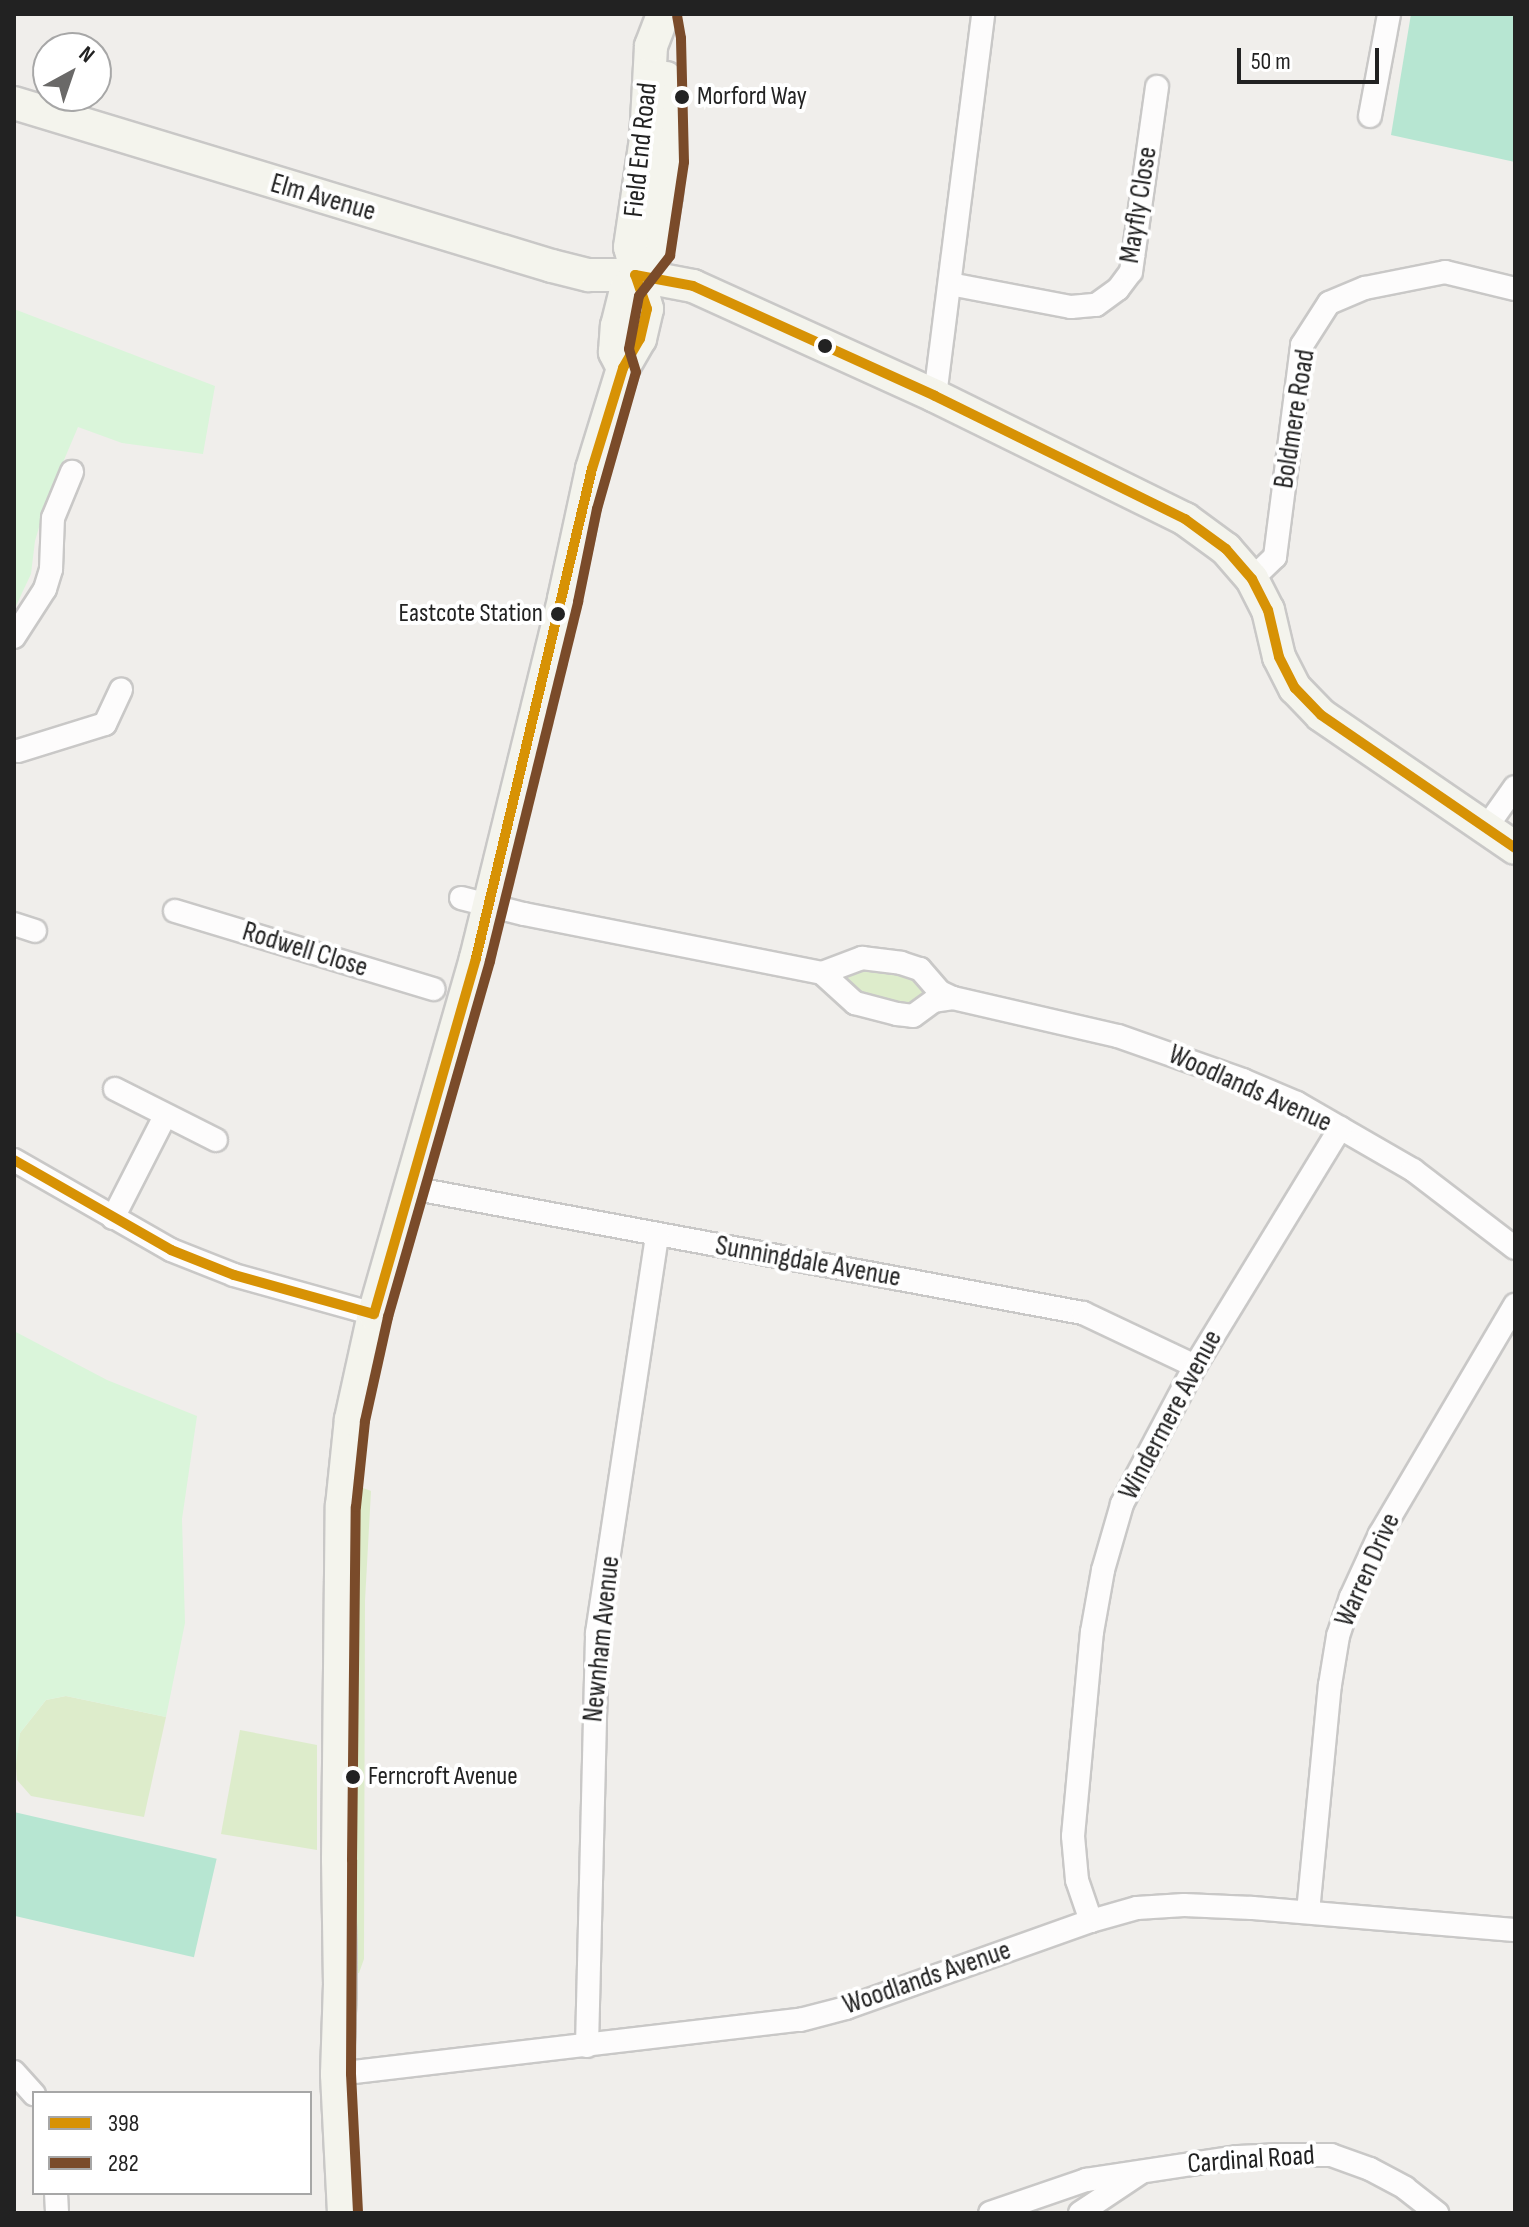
<!DOCTYPE html>
<style>
body{margin:0}
#map{position:relative;width:1529px;height:2227px;overflow:hidden;background:#f0eeeb;font-family:"Sofia Sans Condensed",sans-serif}
div>[style]{position:absolute}
.grass>*{inset:0;background:#ddeccb}
.park>*{inset:0;background:#daf5da}
.pitch>*{inset:0;background:#b7e6d2;transform-origin:0 0}
.roads{filter:drop-shadow(2px 0 #c9c8c7) drop-shadow(-2px 0 #c9c8c7) drop-shadow(0 2px #c9c8c7) drop-shadow(0 -2px #c9c8c7)}
.street>*{height:22px;margin:-11px;padding:0 11px;transform-origin:11px;border-radius:11px;background:#fdfcfc}
.secondary>*{height:32px;margin:-16px;padding:0 16px;transform-origin:16px;border-radius:16px;background:#f4f4ed}
.bus-1>*{height:10px;margin:-5px;padding:0 5px;transform-origin:5px;border-radius:5px;background:#d79205}
.bus-2>*{height:10px;margin:-5px;padding:0 5px;transform-origin:5px;border-radius:5px;background:#7a4b2a}
.dots>*{width:22px;height:22px;translate:-50% -50%;box-sizing:border-box;border:4px solid #fff;border-radius:50%}
span{translate:-50% -50%;white-space:nowrap;text-align:center;line-height:1.15;-webkit-text-stroke:8px #fff;paint-order:stroke}
.bus-label{font-size:26px;color:#222}
.left{translate:0 -50%;text-align:left}
.right{translate:-100% -50%;text-align:right}
.street-label{font-size:28px;color:#222}
.frame{position:absolute;inset:0;border:16px solid #222;pointer-events:none}
.legend{position:absolute;left:32px;top:2091px;width:280px;height:104px;box-sizing:border-box;background:#fff;border:2px solid #a7a7a7;margin:0;padding:10px 14px;list-style:none;font-size:24px;color:#222}
.legend li{display:flex;align-items:center;gap:16px;height:40px}
.legend b{width:40px;border:2px solid #a7a7a7}
.north{position:absolute;left:32px;top:32px;width:80px;height:80px;box-sizing:border-box;background:#fff;border:2px solid #a7a7a7;border-radius:50%;rotate:40deg;font-size:22px;font-weight:700;line-height:32px;text-align:center;color:#222}
.north::after{content:'';display:block;margin:auto;width:28px;height:36px;background:#6a6968;clip-path:polygon(50% 0,100% 100%,50% 72%,0 100%)}
.scale{position:absolute;left:1237px;top:48px;width:142px;height:36px;box-sizing:border-box;border:4px solid #222;border-top:0;padding-left:10px;font-size:24px;line-height:28px;white-space:nowrap;color:#222;-webkit-text-stroke:6px #fff;paint-order:stroke}
</style>
<div id="map">
<div class="grass">
<i style="clip-path:polygon(856px 964px,919px 974px,927px 992px,914px 1011px,862px 999px,844px 981px,846px 972px)"></i>
<i style="clip-path:polygon(355px 1485px,371px 1491px,365px 1601px,364px 1959px,359px 1973px,349px 1975px)"></i>
<i style="clip-path:polygon(66px 1696px,166px 1717px,144px 1817px,31px 1796px,17px 1780px,15px 1756px,20px 1733px,46px 1700px)"></i>
<i style="clip-path:polygon(240px 1730px,317px 1745px,317px 1850px,221px 1834px)"></i>
</div>
<div class="park">
<i style="clip-path:polygon(14px 309px,215px 386px,203px 454px,122px 443px,78px 427px,47px 500px,35px 541px,31px 574px,14px 610px)"></i>
<i style="clip-path:polygon(14px 1331px,107px 1380px,197px 1416px,182px 1519px,185px 1623px,166px 1717px,66px 1696px,46px 1700px,20px 1733px,14px 1781px)"></i>
</div>
<div class="pitch">
<i style="clip-path:polygon(1411px 14px,1515px 14px,1515px 162px,1391px 135px)"></i>
<i style="left:14px;top:1812px;width:208px;height:101px;rotate:13deg"></i>
</div>
<div class="roads">
<div class="street">
<i style="left:1370px;top:116px;width:104px;rotate:-79.4deg"></i>
<i style="left:950px;top:284px;width:123px;rotate:10.8deg"></i>
<i style="left:1071px;top:307px;width:25px;rotate:-5deg"></i>
<i style="left:1096px;top:305px;width:27px;rotate:-36deg"></i>
<i style="left:1118px;top:289px;width:21px;rotate:-53deg"></i>
<i style="left:1131px;top:272px;width:187px;rotate:-82deg"></i>
<i style="left:935px;top:396px;width:385px;rotate:-82.8deg"></i>
<i style="left:1252px;top:579px;width:32px;rotate:-44deg"></i>
<i style="left:1275px;top:557px;width:214px;rotate:-82.7deg"></i>
<i style="left:1302px;top:345px;width:50px;rotate:-57.3deg"></i>
<i style="left:1329px;top:303px;width:39px;rotate:-23deg"></i>
<i style="left:1365px;top:288px;width:82px;rotate:-11.3deg"></i>
<i style="left:1445px;top:272px;width:72px;rotate:13.7deg"></i>
<i style="left:14px;top:637px;width:57px;rotate:-57.1deg"></i>
<i style="left:45px;top:589px;width:21px;rotate:-73deg"></i>
<i style="left:51px;top:569px;width:51px;rotate:-87.8deg"></i>
<i style="left:53px;top:518px;width:50px;rotate:-67.6deg"></i>
<i style="left:18px;top:751px;width:91px;rotate:-17.2deg"></i>
<i style="left:105px;top:724px;width:38px;rotate:-65deg"></i>
<i style="left:1486px;top:828px;width:50px;rotate:-54.7deg"></i>
<i style="left:461px;top:898px;width:65px;rotate:14.3deg"></i>
<i style="left:524px;top:914px;width:304px;rotate:11.2deg"></i>
<i style="left:822px;top:973px;width:45px;rotate:42.3deg"></i>
<i style="left:855px;top:1003px;width:43px;rotate:14.7deg"></i>
<i style="left:897px;top:1014px;width:16px;rotate:7deg"></i>
<i style="left:913px;top:1016px;width:26px;rotate:-36deg"></i>
<i style="left:934px;top:1001px;width:19px;rotate:-9deg"></i>
<i style="left:175px;top:911px;width:270px;rotate:16.8deg"></i>
<i style="left:14px;top:924px;width:22px;rotate:18deg"></i>
<i style="left:822px;top:973px;width:43px;rotate:-20.6deg"></i>
<i style="left:862px;top:958px;width:39px;rotate:7deg"></i>
<i style="left:901px;top:963px;width:20px;rotate:18deg"></i>
<i style="left:920px;top:969px;width:30px;rotate:49deg"></i>
<i style="left:940px;top:992px;width:14px;rotate:25deg"></i>
<i style="left:953px;top:998px;width:169px;rotate:13deg"></i>
<i style="left:1118px;top:1036px;width:133px;rotate:19.4deg"></i>
<i style="left:1243px;top:1080px;width:59px;rotate:23.1deg"></i>
<i style="left:1297px;top:1103px;width:134px;rotate:30deg"></i>
<i style="left:1413px;top:1170px;width:128px;rotate:37.4deg"></i>
<i style="left:115px;top:1089px;width:113px;rotate:26.8deg"></i>
<i style="left:14px;top:1160px;width:181px;rotate:29.8deg"></i>
<i style="left:171px;top:1250px;width:68px;rotate:21.6deg"></i>
<i style="left:234px;top:1275px;width:145px;rotate:15.6deg"></i>
<i style="left:411px;top:1188px;width:684px;rotate:10.54deg"></i>
<i style="left:1083px;top:1313px;width:124px;rotate:25.3deg"></i>
<i style="left:113px;top:1218px;width:114px;rotate:-63deg"></i>
<i style="left:1308px;top:1912px;width:228px;rotate:-84.5deg"></i>
<i style="left:1330px;top:1685px;width:50px;rotate:-80.7deg"></i>
<i style="left:1338px;top:1636px;width:41px;rotate:-71.6deg"></i>
<i style="left:1351px;top:1597px;width:69px;rotate:-65.3deg"></i>
<i style="left:1380px;top:1534px;width:266px;rotate:-59.5deg"></i>
<i style="left:1091px;top:1921px;width:43px;rotate:-108.9deg"></i>
<i style="left:1077px;top:1880px;width:44px;rotate:-95.2deg"></i>
<i style="left:1073px;top:1836px;width:205px;rotate:-84.7deg"></i>
<i style="left:1092px;top:1632px;width:63px;rotate:-79.9deg"></i>
<i style="left:1103px;top:1570px;width:69px;rotate:-73.9deg"></i>
<i style="left:1122px;top:1504px;width:156px;rotate:-62.1deg"></i>
<i style="left:1195px;top:1366px;width:279px;rotate:-58.6deg"></i>
<i style="left:587px;top:2046px;width:413px;rotate:-88.6deg"></i>
<i style="left:597px;top:1633px;width:402px;rotate:-81.4deg"></i>
<i style="left:14px;top:2072px;width:30px;rotate:48deg"></i>
<i style="left:337px;top:2074px;width:466px;rotate:-6.7deg"></i>
<i style="left:800px;top:2020px;width:48px;rotate:-14.6deg"></i>
<i style="left:846px;top:2008px;width:260px;rotate:-19.6deg"></i>
<i style="left:1091px;top:1921px;width:48px;rotate:-15.8deg"></i>
<i style="left:1137px;top:1908px;width:47px;rotate:-3.7deg"></i>
<i style="left:1184px;top:1905px;width:68px;rotate:2.5deg"></i>
<i style="left:1252px;top:1908px;width:264px;rotate:4.8deg"></i>
<i style="left:56px;top:2193px;width:20px;rotate:87deg"></i>
<i style="left:990px;top:2213px;width:102px;rotate:-19deg"></i>
<i style="left:1086px;top:2180px;width:154px;rotate:-8.6deg"></i>
<i style="left:1238px;top:2157px;width:44px;rotate:-2.6deg"></i>
<i style="left:1282px;top:2155px;width:49px"></i>
<i style="left:1331px;top:2155px;width:41px;rotate:19.7deg"></i>
<i style="left:1370px;top:2169px;width:40px;rotate:28deg"></i>
<i style="left:1405px;top:2188px;width:41px;rotate:38deg"></i>
<i style="left:1080px;top:2213px;width:72px;rotate:-33.7deg"></i>
</div>
<div class="secondary">
<i style="left:14px;top:103px;width:562px;rotate:16.86deg"></i>
<i style="left:552px;top:266px;width:38px;rotate:14deg"></i>
<i style="left:589px;top:275px;width:46px"></i>
<i style="left:635px;top:275px;width:59px;rotate:10.7deg"></i>
<i style="left:693px;top:286px;width:266px;rotate:24.4deg"></i>
<i style="left:935px;top:396px;width:279px;rotate:26.2deg"></i>
<i style="left:1185px;top:519px;width:51px;rotate:36.2deg"></i>
<i style="left:1226px;top:549px;width:40px;rotate:49deg"></i>
<i style="left:1252px;top:579px;width:35px;rotate:63deg"></i>
<i style="left:1268px;top:610px;width:48px;rotate:76.8deg"></i>
<i style="left:1279px;top:657px;width:35px;rotate:63deg"></i>
<i style="left:1295px;top:688px;width:37px;rotate:46deg"></i>
<i style="left:1321px;top:715px;width:235px;rotate:34.4deg"></i>
<i style="left:623px;top:368px;width:18px;rotate:-117deg"></i>
<i style="left:615px;top:352px;width:26px;rotate:-86deg"></i>
<i style="left:617px;top:326px;width:37px;rotate:-76deg"></i>
<i style="left:626px;top:290px;width:48px;rotate:-51.7deg"></i>
<i style="left:656px;top:252px;width:58px;rotate:-80deg"></i>
<i style="left:666px;top:195px;width:48px;rotate:-85.2deg"></i>
<i style="left:670px;top:147px;width:69px;rotate:-93.3deg"></i>
<i style="left:344px;top:2213px;width:139px;rotate:-92.9deg"></i>
<i style="left:337px;top:2074px;width:89px;rotate:-88.1deg"></i>
<i style="left:340px;top:1985px;width:125px;rotate:-90.9deg"></i>
<i style="left:338px;top:1860px;width:354px;rotate:-89.4deg"></i>
<i style="left:342px;top:1506px;width:87px;rotate:-84.1deg"></i>
<i style="left:351px;top:1419px;width:107px;rotate:-77.6deg"></i>
<i style="left:374px;top:1314px;width:370px;rotate:-74deg"></i>
<i style="left:476px;top:958px;width:370px;rotate:-76.2deg"></i>
<i style="left:564px;top:599px;width:133px;rotate:-77.8deg"></i>
<i style="left:592px;top:469px;width:106px;rotate:-72.9deg"></i>
<i style="left:623px;top:368px;width:34px;rotate:-60deg"></i>
<i style="left:640px;top:339px;width:31px;rotate:-77deg"></i>
<i style="left:647px;top:309px;width:64px;rotate:-105.3deg"></i>
<i style="left:630px;top:247px;width:109px;rotate:-81.6deg"></i>
<i style="left:646px;top:139px;width:93px;rotate:-86.9deg"></i>
<i style="left:651px;top:46px;width:34px;rotate:-69deg"></i>
</div>
</div>
<div class="bus-1">
<i style="left:635px;top:275px;width:59px;rotate:10.7deg"></i>
<i style="left:693px;top:286px;width:266px;rotate:24.4deg"></i>
<i style="left:935px;top:396px;width:279px;rotate:26.2deg"></i>
<i style="left:1185px;top:519px;width:51px;rotate:36.2deg"></i>
<i style="left:1226px;top:549px;width:40px;rotate:49deg"></i>
<i style="left:1252px;top:579px;width:35px;rotate:63deg"></i>
<i style="left:1268px;top:610px;width:48px;rotate:76.8deg"></i>
<i style="left:1279px;top:657px;width:35px;rotate:63deg"></i>
<i style="left:1295px;top:688px;width:37px;rotate:46deg"></i>
<i style="left:1321px;top:715px;width:235px;rotate:34.4deg"></i>
<i style="left:14px;top:1160px;width:181px;rotate:29.8deg"></i>
<i style="left:171px;top:1250px;width:68px;rotate:21.6deg"></i>
<i style="left:234px;top:1275px;width:145px;rotate:15.6deg"></i>
<i style="left:374px;top:1314px;width:370px;rotate:-74deg"></i>
<i style="left:476px;top:958px;width:503px;rotate:-76.66deg"></i>
<i style="left:592px;top:469px;width:106px;rotate:-72.9deg"></i>
<i style="left:623px;top:368px;width:34px;rotate:-60deg"></i>
<i style="left:640px;top:339px;width:31px;rotate:-77deg"></i>
<i style="left:647px;top:309px;width:36px;rotate:-109deg"></i>
</div>
<div class="bus-2">
<i style="left:358px;top:2212px;width:138px;rotate:-92.9deg"></i>
<i style="left:351px;top:2074px;width:214px;rotate:-89.7deg"></i>
<i style="left:352px;top:1860px;width:353px;rotate:-89.4deg"></i>
<i style="left:356px;top:1507px;width:86px;rotate:-84deg"></i>
<i style="left:365px;top:1421px;width:107px;rotate:-77.5deg"></i>
<i style="left:388px;top:1317px;width:370px;rotate:-74deg"></i>
<i style="left:490px;top:961px;width:370px;rotate:-76.2deg"></i>
<i style="left:578px;top:602px;width:95px;rotate:-78.5deg"></i>
<i style="left:597px;top:509px;width:142px;rotate:-74.1deg"></i>
<i style="left:636px;top:372px;width:24px;rotate:-107deg"></i>
<i style="left:629px;top:349px;width:54px;rotate:-79.3deg"></i>
<i style="left:639px;top:296px;width:51px;rotate:-52.2deg"></i>
<i style="left:670px;top:256px;width:95px;rotate:-81.5deg"></i>
<i style="left:684px;top:162px;width:124px;rotate:-91.4deg"></i>
<i style="left:681px;top:38px;width:22px;rotate:-100deg"></i>
</div>
<div class="dots">
<i style="left:682px;top:97px;background:#222"></i>
<i style="left:825px;top:346px;background:#222"></i>
<i style="left:558px;top:614px;background:#222"></i>
<i style="left:353px;top:1777px;background:#222"></i>
</div>
<div class="bus-label">
<span class="left" style="left:697px;top:97px">Morford Way</span>
<span class="right" style="left:543px;top:614px">Eastcote Station</span>
<span class="left" style="left:368px;top:1777px">Ferncroft Avenue</span>
</div>
<div class="street-label">
<span style="left:641px;top:150px;rotate:-84deg">Field End Road</span>
<span style="left:323px;top:198px;rotate:16deg">Elm Avenue</span>
<span style="left:1139px;top:205px;rotate:-81deg">Mayfly Close</span>
<span style="left:1295px;top:419px;rotate:-81deg">Boldmere Road</span>
<span style="left:305px;top:950px;rotate:17deg">Rodwell Close</span>
<span style="left:1250px;top:1089px;rotate:24deg">Woodlands Avenue</span>
<span style="left:808px;top:1262px;rotate:10deg">Sunningdale Avenue</span>
<span style="left:1171px;top:1415px;rotate:-62deg">Windermere Avenue</span>
<span style="left:1368px;top:1570px;rotate:-66deg">Warren Drive</span>
<span style="left:602px;top:1639px;rotate:-84deg">Newnham Avenue</span>
<span style="left:927px;top:1978px;rotate:-19deg">Woodlands Avenue</span>
<span style="left:1251px;top:2160px;rotate:-4deg">Cardinal Road</span>
</div>
<div class="frame"></div>
<ul class="legend">
<li><b style="height:10px;background:#d79205"></b>398</li>
<li><b style="height:10px;background:#7a4b2a"></b>282</li>
</ul>
<div class="north">N</div>
<div class="scale">50 m</div>
</div>
